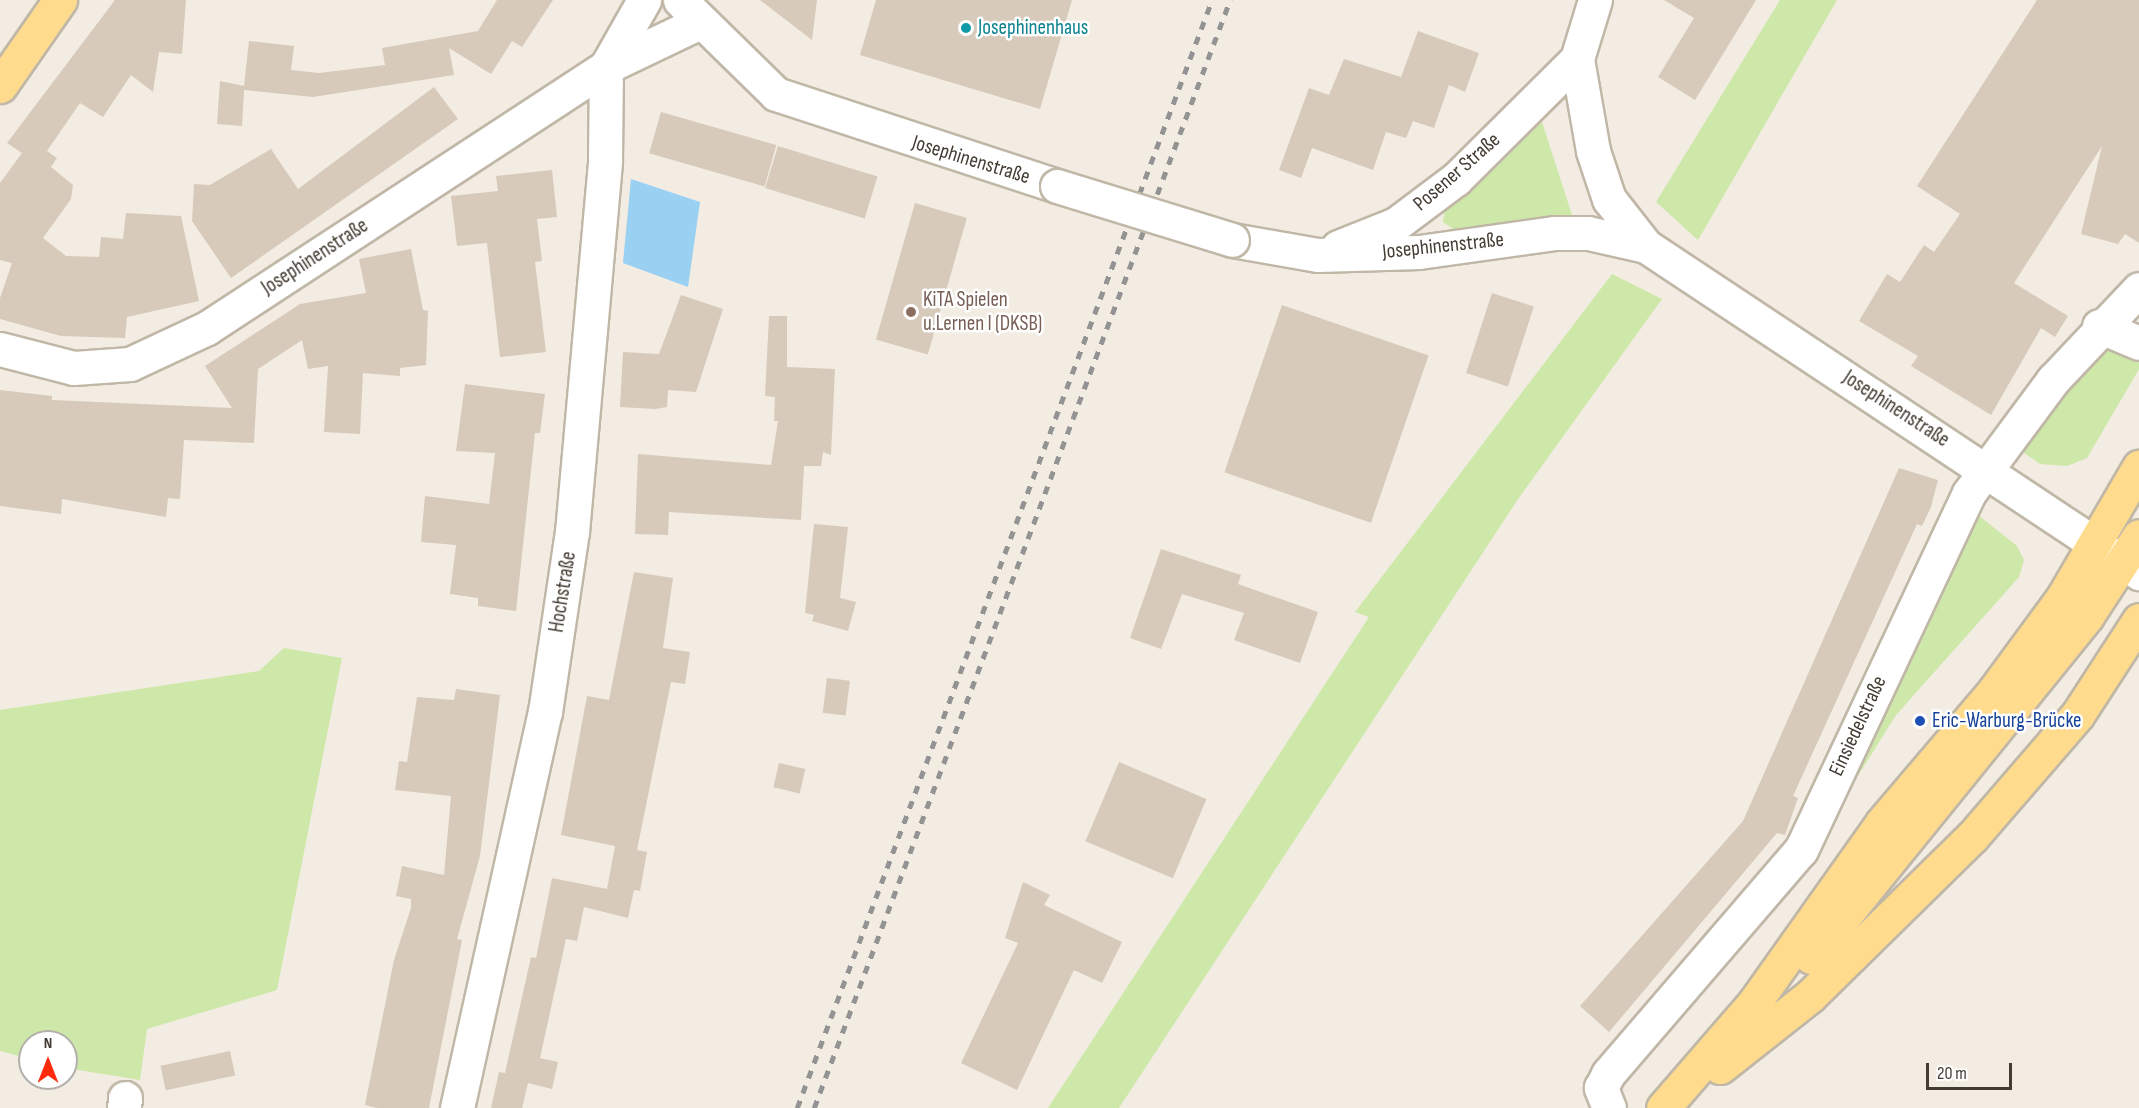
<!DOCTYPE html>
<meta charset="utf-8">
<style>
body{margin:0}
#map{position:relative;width:2139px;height:1108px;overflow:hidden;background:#f2ece2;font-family:"Sofia Sans Condensed",sans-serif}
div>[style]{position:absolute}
.green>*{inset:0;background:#cde8a8}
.water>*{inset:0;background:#9ad0f2}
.building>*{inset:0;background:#d7caba;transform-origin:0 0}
.roads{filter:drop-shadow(2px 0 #c0b7a7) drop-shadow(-2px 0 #c0b7a7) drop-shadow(0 2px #c0b7a7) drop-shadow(0 -2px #c0b7a7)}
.minor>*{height:33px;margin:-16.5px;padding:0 16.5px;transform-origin:16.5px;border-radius:16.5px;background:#fff}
.major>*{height:33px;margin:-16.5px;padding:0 16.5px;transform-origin:16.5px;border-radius:16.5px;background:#ffdc8d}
.rail>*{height:4.5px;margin-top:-2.25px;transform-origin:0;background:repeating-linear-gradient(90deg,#939393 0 8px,transparent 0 16px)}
.bridges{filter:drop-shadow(2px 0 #c0b7a7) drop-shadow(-2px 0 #c0b7a7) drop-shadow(0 2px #c0b7a7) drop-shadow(0 -2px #c0b7a7)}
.minor-bridge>*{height:33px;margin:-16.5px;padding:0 16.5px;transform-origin:16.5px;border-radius:16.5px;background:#fff}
.dots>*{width:16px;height:16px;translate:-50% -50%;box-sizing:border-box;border:3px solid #fff;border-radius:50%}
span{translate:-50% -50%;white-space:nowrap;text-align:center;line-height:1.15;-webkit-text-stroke:5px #fff;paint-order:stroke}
.culture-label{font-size:21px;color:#0d838f}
.left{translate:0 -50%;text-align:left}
.street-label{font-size:21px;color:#433c32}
.education-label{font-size:21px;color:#785e54}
.transit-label{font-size:21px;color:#164399}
.north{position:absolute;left:18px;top:1030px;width:60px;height:60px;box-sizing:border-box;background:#fff;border:2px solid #b4b1ad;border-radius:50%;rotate:0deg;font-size:16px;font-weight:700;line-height:24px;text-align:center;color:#433c32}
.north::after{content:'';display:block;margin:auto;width:21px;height:27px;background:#ff2a0b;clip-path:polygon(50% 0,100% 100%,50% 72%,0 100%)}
.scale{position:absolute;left:1926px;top:1063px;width:86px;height:27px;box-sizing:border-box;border:3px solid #433c32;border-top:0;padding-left:8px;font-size:18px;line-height:21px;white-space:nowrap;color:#433c32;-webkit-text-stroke:4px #fff;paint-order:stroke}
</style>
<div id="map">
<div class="green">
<i style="clip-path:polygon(1780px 0,1837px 0,1698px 240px,1656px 202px)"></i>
<i style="clip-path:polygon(1542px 122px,1572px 215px,1456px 231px,1443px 222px,1445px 208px)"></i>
<i style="clip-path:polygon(1612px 274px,1662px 299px,1518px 499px,1119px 1108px,1048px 1108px,1369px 617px,1355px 612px)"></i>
<i style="clip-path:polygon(2102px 348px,2120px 349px,2139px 360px,2139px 369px,2087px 458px,2067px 466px,2040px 464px,2014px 446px,2089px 352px)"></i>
<i style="clip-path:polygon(1968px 507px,2017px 546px,2024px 560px,2019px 577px,1896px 715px,1826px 827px)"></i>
<i style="clip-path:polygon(284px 648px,342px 658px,277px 990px,147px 1029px,140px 1080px,66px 1068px,66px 1042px,30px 1042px,30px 1059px,0 1051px,0 710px,259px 671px)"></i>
</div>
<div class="water">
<i style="clip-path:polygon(631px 179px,700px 202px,688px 287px,623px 263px)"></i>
</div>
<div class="building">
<i style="clip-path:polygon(115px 0,186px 0,182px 54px,159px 52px,153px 92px,131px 75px,103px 117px,80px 103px,47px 151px,57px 158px,51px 167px,73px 185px,71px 199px,43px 238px,66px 256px,99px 257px,101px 237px,123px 239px,126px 213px,181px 216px,199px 301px,127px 317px,125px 338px,61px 336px,0 319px,0 298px,12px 263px,0 260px,0 183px,22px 153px,7px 143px)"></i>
<i style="clip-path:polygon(497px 0,553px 0,522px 47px,512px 41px,491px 74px,449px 48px,454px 75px,313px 97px,244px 90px,242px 126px,217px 124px,220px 81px,244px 86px,249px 41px,294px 46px,291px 70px,319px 73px,385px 65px,382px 48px,478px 31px)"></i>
<i style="clip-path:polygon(760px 0,817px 0,812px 40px)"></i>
<i style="clip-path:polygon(876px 0,1072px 0,1040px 109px,860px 55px)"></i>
<i style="clip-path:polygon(1664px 0,1756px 0,1695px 100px,1658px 77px,1694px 18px)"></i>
<i style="clip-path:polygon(2037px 0,2139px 0,2139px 243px,2125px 234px,2118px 244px,2081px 234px,2102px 146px,2014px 283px,2068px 316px,2055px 337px,2041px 328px,1991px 415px,1911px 366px,1918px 356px,1859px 321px,1887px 274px,1900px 282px,1924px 245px,1934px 252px,1960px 214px,1917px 186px)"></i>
<i style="clip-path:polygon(1418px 31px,1479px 53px,1465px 92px,1449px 85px,1434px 128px,1413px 121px,1406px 138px,1386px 132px,1373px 170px,1312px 148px,1301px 178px,1279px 170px,1309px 88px,1329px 95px,1344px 59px,1401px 77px)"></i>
<i style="clip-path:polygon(434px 87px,458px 119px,231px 278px,192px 221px,194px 184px,210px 185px,271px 149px,298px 189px)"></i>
<i style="left:661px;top:112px;width:120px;height:43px;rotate:16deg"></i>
<i style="left:778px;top:146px;width:104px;height:44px;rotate:17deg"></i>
<i style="clip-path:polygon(552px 170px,557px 217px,537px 219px,542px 261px,535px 262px,546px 352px,500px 357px,487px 243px,457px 246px,451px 196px,498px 191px,496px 176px)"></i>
<i style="left:915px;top:203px;width:54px;height:142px;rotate:16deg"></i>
<i style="clip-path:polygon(411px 249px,423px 310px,428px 311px,426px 365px,400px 368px,400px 376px,363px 373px,360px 434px,324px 432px,328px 366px,308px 369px,302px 340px,258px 369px,254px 443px,184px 440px,180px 499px,168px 498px,166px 517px,62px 499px,61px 514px,0 506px,0 390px,52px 396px,52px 400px,232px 408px,205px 366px,300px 304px,366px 293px,359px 259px)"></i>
<i style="left:1492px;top:293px;width:44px;height:84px;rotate:18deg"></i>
<i style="clip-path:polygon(681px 295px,723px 309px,696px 392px,668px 390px,667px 407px,655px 409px,620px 407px,623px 352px,659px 354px)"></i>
<i style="left:1282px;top:305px;width:155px;height:177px;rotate:19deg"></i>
<i style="clip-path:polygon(769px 316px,787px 316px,787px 367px,835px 369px,831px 455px,823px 452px,821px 466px,804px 466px,801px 520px,669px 512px,668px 535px,635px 534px,638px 454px,771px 465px,778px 421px,774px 421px,775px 397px,765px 396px)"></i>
<i style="clip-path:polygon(465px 384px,545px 394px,540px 433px,535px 433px,516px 611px,478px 606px,478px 598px,450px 594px,456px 545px,421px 542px,425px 496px,489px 504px,495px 453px,456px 451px)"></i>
<i style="clip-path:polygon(1899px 468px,1938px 480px,1931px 507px,1922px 526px,1917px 524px,1793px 796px,1798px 798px,1785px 835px,1777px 833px,1609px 1032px,1580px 1006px,1743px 821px)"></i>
<i style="clip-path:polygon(814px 524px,848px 527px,840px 598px,856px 602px,848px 631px,812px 621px,814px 615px,805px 613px)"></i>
<i style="clip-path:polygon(1161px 549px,1241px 575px,1238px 584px,1318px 612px,1300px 663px,1234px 640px,1244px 613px,1182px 594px,1161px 649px,1130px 638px)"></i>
<i style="clip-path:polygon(634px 572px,673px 578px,663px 648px,690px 652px,685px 684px,671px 682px,637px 850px,647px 852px,640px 891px,634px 890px,628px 918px,584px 907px,577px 941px,566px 939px,540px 1058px,558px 1062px,552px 1089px,528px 1083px,522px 1108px,491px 1108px,499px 1072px,505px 1073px,531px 957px,536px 958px,552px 878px,607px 889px,615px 846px,561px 835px,587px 696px,609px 700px)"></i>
<i style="left:827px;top:678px;width:23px;height:35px;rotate:7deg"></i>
<i style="clip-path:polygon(456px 689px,500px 695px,480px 856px,457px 939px,462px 940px,429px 1108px,377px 1108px,365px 1105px,394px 960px,411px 908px,411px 899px,396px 896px,402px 866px,444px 875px,451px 796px,395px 790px,399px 761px,407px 762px,417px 697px,454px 700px)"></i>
<i style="left:1119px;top:762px;width:95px;height:86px;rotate:23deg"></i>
<i style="left:779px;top:763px;width:27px;height:25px;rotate:13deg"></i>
<i style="clip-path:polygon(1023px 882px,1050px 895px,1044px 905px,1122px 942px,1102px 983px,1074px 970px,1017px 1090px,961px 1063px,1018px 943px,1005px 938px)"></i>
<i style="left:230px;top:1051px;width:25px;height:71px;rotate:78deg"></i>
</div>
<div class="roads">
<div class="minor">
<i style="left:680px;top:0;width:134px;rotate:44.4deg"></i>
<i style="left:776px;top:94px;width:296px;rotate:18.1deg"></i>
<i style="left:1595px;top:0;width:62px;rotate:107deg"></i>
<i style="left:1577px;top:59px;width:93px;rotate:80.1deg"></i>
<i style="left:1593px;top:151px;width:51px;rotate:71.6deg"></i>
<i style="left:1609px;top:199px;width:60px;rotate:51.8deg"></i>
<i style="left:1232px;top:240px;width:87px;rotate:9.9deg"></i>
<i style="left:1318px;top:255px;width:101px;rotate:-1.7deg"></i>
<i style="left:1419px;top:252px;width:136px;rotate:-8deg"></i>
<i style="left:1554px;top:233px;width:34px"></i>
<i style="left:1588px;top:233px;width:59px;rotate:12.6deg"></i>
<i style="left:1646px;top:246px;width:592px;rotate:33.56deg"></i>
<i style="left:1338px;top:247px;width:62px;rotate:-21.6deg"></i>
<i style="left:1396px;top:224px;width:75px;rotate:-36.9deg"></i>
<i style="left:1456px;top:179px;width:170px;rotate:-44.8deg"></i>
<i style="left:2099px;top:326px;width:43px;rotate:23deg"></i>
<i style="left:0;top:349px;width:76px;rotate:14.4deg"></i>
<i style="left:74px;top:368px;width:56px;rotate:-4.1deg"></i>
<i style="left:130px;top:364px;width:85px;rotate:-25.1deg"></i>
<i style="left:207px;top:328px;width:477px;rotate:-33.2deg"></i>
<i style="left:606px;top:67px;width:102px;rotate:-25.6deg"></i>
<i style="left:124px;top:1108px;width:10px;rotate:-84deg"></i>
<i style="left:457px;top:1108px;width:406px;rotate:-77.5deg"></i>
<i style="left:545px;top:712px;width:182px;rotate:-81.5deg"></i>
<i style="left:572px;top:532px;width:373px;rotate:-84.9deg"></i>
<i style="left:605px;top:160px;width:93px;rotate:-89.4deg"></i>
<i style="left:606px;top:67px;width:77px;rotate:-60.4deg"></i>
<i style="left:1609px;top:1108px;width:22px;rotate:-112deg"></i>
<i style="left:1601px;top:1088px;width:16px;rotate:-63deg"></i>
<i style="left:1608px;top:1074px;width:296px;rotate:-49.3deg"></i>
<i style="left:1801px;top:850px;width:395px;rotate:-64.8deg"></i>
<i style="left:1969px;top:493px;width:141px;rotate:-53.4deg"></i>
<i style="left:2053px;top:380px;width:125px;rotate:-46.6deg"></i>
</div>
<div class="major">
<i style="left:0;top:86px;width:105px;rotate:-55.1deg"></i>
<i style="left:1811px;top:957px;width:439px;rotate:-51deg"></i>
<i style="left:2087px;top:616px;width:95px;rotate:-57deg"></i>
<i style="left:1720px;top:1067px;width:115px;rotate:-38.3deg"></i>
<i style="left:1810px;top:996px;width:227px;rotate:-44.5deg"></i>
<i style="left:1972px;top:837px;width:162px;rotate:-49.2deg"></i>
<i style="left:2078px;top:714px;width:112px;rotate:-57deg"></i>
<i style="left:1663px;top:1108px;width:139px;rotate:-49.1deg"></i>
<i style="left:1754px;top:1003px;width:219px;rotate:-54.6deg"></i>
<i style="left:1881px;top:824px;width:175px;rotate:-49.6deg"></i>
<i style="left:1994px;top:691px;width:117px;rotate:-53.7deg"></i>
<i style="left:2063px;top:597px;width:151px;rotate:-59.7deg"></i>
</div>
</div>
<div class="rail">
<i style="left:797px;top:1108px;width:1183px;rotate:-69.47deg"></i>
<i style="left:814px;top:1108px;width:1184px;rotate:-69.42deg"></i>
</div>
<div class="bridges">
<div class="minor-bridge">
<i style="left:1057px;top:186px;width:183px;rotate:17.1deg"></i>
</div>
</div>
<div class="dots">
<i style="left:966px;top:28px;background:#0f9aa8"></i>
<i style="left:911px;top:312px;background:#8d6e63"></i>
<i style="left:1920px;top:721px;background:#1a4fb4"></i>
</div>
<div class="culture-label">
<span class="left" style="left:978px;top:28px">Josephinenhaus</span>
</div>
<div class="street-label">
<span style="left:971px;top:160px;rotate:17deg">Josephinenstraße</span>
<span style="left:1457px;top:172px;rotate:-41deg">Posener Straße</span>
<span style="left:1443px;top:246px;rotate:-6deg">Josephinenstraße</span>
<span style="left:315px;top:257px;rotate:-33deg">Josephinenstraße</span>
<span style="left:1896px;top:409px;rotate:33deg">Josephinenstraße</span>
<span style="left:563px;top:592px;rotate:-81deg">Hochstraße</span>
<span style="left:1858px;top:726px;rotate:-65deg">Einsiedelstraße</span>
</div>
<div class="education-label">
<span class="left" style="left:923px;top:312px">KiTA Spielen<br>u.Lernen I (DKSB)</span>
</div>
<div class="transit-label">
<span class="left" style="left:1932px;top:721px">Eric-Warburg-Brücke</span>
</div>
<div class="north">N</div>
<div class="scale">20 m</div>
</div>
